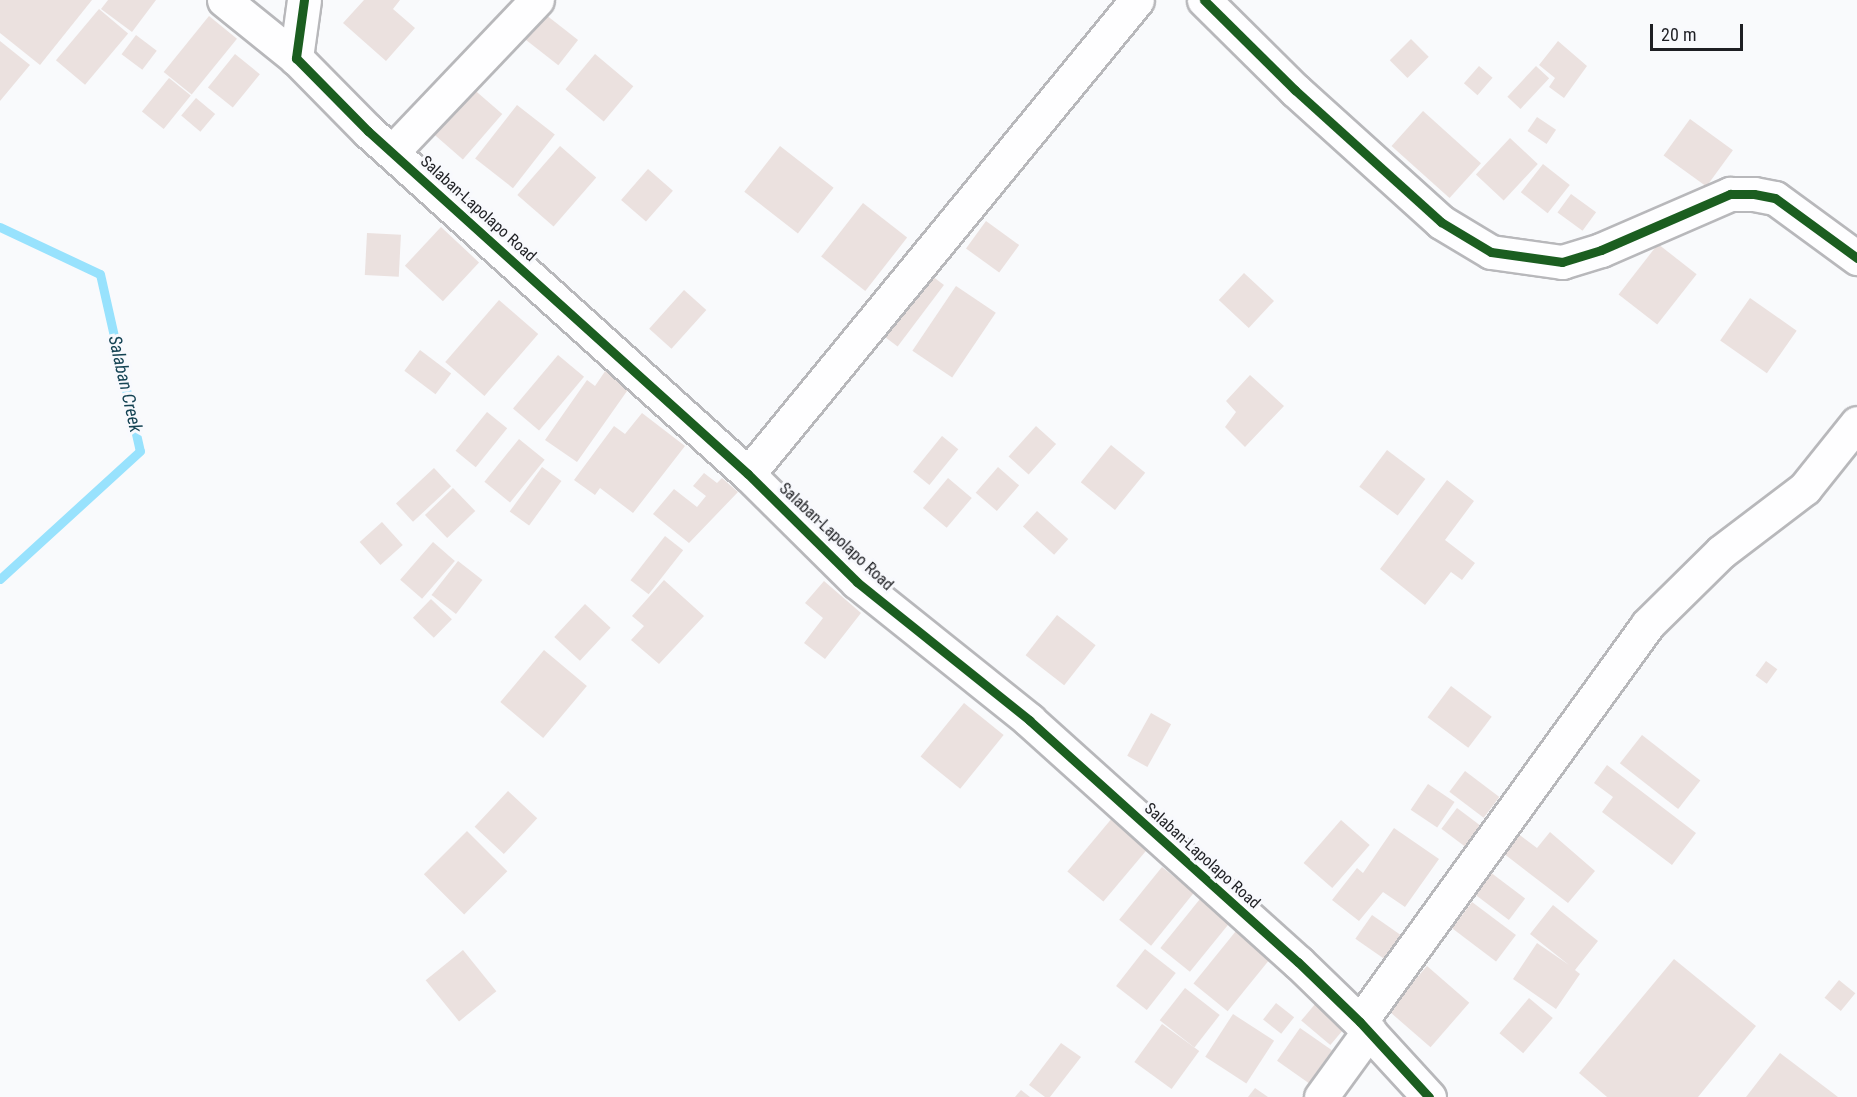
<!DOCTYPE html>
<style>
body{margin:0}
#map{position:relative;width:1857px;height:1097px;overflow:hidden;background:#f9fafc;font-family:"Roboto Condensed",sans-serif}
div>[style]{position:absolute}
.stream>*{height:9px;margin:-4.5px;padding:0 4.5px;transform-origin:4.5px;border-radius:4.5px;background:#98e2fd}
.building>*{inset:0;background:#ebe1df;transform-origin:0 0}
.roads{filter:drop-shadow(2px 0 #b8b8bb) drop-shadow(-2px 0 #b8b8bb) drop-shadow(0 2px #b8b8bb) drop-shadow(0 -2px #b8b8bb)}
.minor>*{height:33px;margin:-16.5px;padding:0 16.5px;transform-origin:16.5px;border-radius:16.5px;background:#fefeff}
.cycleway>*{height:9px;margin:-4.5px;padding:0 4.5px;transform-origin:4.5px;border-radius:4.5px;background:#1b5e20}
span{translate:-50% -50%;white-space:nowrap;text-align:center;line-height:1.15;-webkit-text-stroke:6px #f8f9fd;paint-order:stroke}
.street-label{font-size:16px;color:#1e1f23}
.water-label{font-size:18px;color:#144353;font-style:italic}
.scale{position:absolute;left:1650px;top:24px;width:93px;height:27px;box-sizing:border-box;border:3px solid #1e1f23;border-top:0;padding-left:8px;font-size:18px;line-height:21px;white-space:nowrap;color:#1e1f23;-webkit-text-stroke:4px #f8f9fd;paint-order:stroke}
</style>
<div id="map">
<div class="stream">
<i style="left:0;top:227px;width:110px;rotate:25.2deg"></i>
<i style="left:100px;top:274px;width:181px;rotate:77.3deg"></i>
<i style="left:140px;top:451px;width:190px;rotate:137.6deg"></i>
</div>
<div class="building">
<i style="clip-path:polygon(0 0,92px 0,40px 65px,0 33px)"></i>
<i style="clip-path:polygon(108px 0,156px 0,132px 32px,101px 9px)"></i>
<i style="clip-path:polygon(364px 0,400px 0,393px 9px,415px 28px,386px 61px,343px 23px)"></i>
<i style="left:99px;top:9px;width:38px;height:67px;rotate:40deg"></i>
<i style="left:541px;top:11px;width:47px;height:32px;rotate:38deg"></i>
<i style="left:209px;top:16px;width:36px;height:72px;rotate:39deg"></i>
<i style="left:136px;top:35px;width:26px;height:24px;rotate:37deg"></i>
<i style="left:1411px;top:39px;width:25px;height:30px;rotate:45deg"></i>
<i style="clip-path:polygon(0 41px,30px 65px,0 101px)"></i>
<i style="clip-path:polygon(1558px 41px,1587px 66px,1564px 98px,1549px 87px,1555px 78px,1539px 65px)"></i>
<i style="left:235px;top:54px;width:32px;height:43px;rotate:39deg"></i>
<i style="left:595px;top:54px;width:50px;height:46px;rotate:40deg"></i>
<i style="left:1479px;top:66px;width:18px;height:23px;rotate:41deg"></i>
<i style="left:1536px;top:66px;width:18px;height:42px;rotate:43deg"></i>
<i style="left:169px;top:78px;width:28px;height:43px;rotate:39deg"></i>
<i style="left:463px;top:80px;width:52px;height:60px;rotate:41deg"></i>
<i style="left:196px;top:98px;width:25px;height:23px;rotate:40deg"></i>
<i style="left:517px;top:105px;width:48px;height:68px;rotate:38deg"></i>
<i style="left:1423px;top:111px;width:78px;height:47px;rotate:42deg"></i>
<i style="left:1537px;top:117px;width:23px;height:17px;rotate:34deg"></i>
<i style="left:1690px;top:119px;width:53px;height:45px;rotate:36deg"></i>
<i style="left:1510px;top:138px;width:38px;height:50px;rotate:43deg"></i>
<i style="left:560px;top:146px;width:48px;height:65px;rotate:41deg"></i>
<i style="left:780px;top:146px;width:68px;height:58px;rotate:38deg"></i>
<i style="left:1543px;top:164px;width:34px;height:36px;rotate:38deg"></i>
<i style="left:648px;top:169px;width:33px;height:41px;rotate:41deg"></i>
<i style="left:1571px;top:194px;width:31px;height:23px;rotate:36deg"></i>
<i style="left:863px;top:203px;width:56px;height:68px;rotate:38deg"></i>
<i style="left:986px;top:221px;width:41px;height:34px;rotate:36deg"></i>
<i style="left:441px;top:227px;width:52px;height:53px;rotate:43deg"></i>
<i style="left:367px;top:233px;width:34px;height:42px;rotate:3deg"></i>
<i style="left:1658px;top:244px;width:49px;height:64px;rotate:38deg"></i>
<i style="left:924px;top:270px;width:25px;height:77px;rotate:37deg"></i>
<i style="left:1244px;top:273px;width:41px;height:37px;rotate:43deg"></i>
<i style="left:956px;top:286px;width:48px;height:78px;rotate:34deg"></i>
<i style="left:684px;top:290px;width:30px;height:52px;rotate:42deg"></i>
<i style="left:1750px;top:298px;width:57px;height:52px;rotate:35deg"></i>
<i style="left:499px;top:300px;width:52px;height:82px;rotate:41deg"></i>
<i style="left:420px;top:350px;width:39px;height:26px;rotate:37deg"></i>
<i style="left:558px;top:355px;width:34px;height:70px;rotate:40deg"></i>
<i style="clip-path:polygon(608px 367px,632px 384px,577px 462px,545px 440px,587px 380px,595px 386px)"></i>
<i style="clip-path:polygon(1250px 375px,1284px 406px,1245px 447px,1225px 427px,1236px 412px,1226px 401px)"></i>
<i style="left:487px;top:412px;width:26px;height:50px;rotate:39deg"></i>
<i style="clip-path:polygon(642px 413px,685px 446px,633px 513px,600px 488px,595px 495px,574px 480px,614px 426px,625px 434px)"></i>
<i style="left:1036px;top:426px;width:27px;height:41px;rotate:42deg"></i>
<i style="left:942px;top:436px;width:21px;height:46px;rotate:39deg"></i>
<i style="left:519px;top:439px;width:33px;height:55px;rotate:39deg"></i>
<i style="left:1111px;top:445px;width:44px;height:48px;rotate:39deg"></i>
<i style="left:1387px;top:450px;width:48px;height:46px;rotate:37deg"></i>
<i style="left:542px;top:467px;width:24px;height:55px;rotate:36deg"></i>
<i style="left:998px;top:467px;width:28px;height:34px;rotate:41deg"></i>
<i style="left:434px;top:468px;width:25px;height:52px;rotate:47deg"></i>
<i style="clip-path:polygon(704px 473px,717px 483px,722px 478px,738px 492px,689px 543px,653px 514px,674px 489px,697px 507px,706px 496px,693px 486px)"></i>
<i style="left:948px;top:478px;width:31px;height:39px;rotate:40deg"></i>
<i style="clip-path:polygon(1447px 480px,1474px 501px,1445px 540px,1475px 563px,1462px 580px,1451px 572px,1425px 605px,1380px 569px)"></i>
<i style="left:453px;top:488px;width:32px;height:39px;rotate:46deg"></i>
<i style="left:1037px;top:511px;width:42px;height:21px;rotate:42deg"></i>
<i style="left:382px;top:522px;width:31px;height:30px;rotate:48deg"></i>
<i style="left:665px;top:536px;width:23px;height:56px;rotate:38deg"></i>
<i style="left:433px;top:542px;width:29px;height:50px;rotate:41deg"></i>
<i style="left:458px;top:561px;width:31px;height:43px;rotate:38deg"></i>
<i style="clip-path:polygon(664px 580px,704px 616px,659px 664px,631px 640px,644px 626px,632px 616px)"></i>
<i style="clip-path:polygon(824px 581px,861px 613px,825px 659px,804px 643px,823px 618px,805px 603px)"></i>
<i style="left:431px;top:599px;width:29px;height:26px;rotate:44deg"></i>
<i style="left:585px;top:604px;width:35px;height:45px;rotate:43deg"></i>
<i style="left:1057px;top:615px;width:49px;height:51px;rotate:38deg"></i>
<i style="left:544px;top:650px;width:56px;height:68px;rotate:40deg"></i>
<i style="left:1766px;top:661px;width:14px;height:18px;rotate:36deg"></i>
<i style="left:1451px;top:686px;width:51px;height:39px;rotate:37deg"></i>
<i style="left:964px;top:703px;width:51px;height:69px;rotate:39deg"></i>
<i style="left:1151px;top:713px;width:23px;height:49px;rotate:29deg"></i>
<i style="left:1642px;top:735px;width:74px;height:36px;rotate:38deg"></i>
<i style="clip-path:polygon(1607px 765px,1696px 833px,1672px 865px,1602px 812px,1613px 797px,1594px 783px)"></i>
<i style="left:1465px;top:771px;width:43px;height:26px;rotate:37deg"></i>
<i style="left:1428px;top:784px;width:32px;height:31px;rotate:34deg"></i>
<i style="left:508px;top:791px;width:40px;height:49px;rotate:43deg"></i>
<i style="left:1457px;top:808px;width:40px;height:26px;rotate:37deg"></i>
<i style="left:1113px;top:817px;width:47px;height:71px;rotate:40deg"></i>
<i style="left:1341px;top:820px;width:38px;height:57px;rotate:41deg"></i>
<i style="clip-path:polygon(1394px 828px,1439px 859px,1405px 907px,1383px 892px,1359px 921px,1332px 900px,1357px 868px,1363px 873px)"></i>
<i style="left:467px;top:831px;width:57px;height:61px;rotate:45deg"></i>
<i style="clip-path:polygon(1550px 832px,1595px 871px,1568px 903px,1503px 853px,1517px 833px,1537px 848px)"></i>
<i style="left:1162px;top:867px;width:41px;height:68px;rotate:39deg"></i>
<i style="left:1490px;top:872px;width:44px;height:27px;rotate:37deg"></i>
<i style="left:1200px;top:899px;width:38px;height:63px;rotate:39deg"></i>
<i style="left:1472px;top:902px;width:55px;height:33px;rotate:37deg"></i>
<i style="clip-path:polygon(1553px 905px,1598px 941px,1575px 970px,1580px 974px,1556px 1009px,1513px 979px,1537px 943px,1569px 965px,1530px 934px)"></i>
<i style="left:1372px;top:915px;width:39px;height:29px;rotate:35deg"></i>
<i style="left:1240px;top:926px;width:44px;height:74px;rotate:39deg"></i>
<i style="left:1145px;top:949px;width:39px;height:47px;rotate:38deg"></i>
<i style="left:463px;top:950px;width:53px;height:48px;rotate:51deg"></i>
<i style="clip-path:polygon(1674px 959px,1756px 1026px,1698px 1097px,1607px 1097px,1579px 1073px)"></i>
<i style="left:1427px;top:966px;width:56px;height:59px;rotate:41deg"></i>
<i style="left:1839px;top:980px;width:21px;height:23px;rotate:39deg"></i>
<i style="left:1185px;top:988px;width:44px;height:41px;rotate:38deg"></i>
<i style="left:1529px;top:998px;width:31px;height:46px;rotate:40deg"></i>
<i style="left:1276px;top:1003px;width:23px;height:21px;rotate:38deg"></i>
<i style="left:1316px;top:1003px;width:38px;height:23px;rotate:40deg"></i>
<i style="left:1233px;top:1014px;width:49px;height:51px;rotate:33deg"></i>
<i style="left:1162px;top:1024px;width:46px;height:47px;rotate:36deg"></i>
<i style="left:1300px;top:1028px;width:39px;height:40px;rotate:35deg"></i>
<i style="clip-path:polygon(1061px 1043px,1081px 1057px,1050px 1097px,1045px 1097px,1029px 1085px)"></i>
<i style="clip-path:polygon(1780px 1053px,1838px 1097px,1746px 1097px)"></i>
<i style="clip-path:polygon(1255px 1088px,1268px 1097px,1248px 1097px)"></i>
<i style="clip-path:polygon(1021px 1090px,1030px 1097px,1015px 1097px)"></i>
</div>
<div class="roads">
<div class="minor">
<i style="left:224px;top:0;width:92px;rotate:38.9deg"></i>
<i style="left:304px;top:0;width:59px;rotate:97.9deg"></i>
<i style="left:296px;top:58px;width:103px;rotate:45.4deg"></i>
<i style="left:368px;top:131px;width:512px;rotate:42.07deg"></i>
<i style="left:748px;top:474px;width:153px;rotate:44.7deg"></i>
<i style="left:857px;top:582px;width:221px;rotate:38.7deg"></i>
<i style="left:1029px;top:720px;width:362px;rotate:42deg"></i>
<i style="left:1298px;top:962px;width:86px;rotate:44.1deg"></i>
<i style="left:1360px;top:1022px;width:102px;rotate:47.4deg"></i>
<i style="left:1204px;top:0;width:128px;rotate:44.7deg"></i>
<i style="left:1295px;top:90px;width:197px;rotate:42.1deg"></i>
<i style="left:1441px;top:222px;width:58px;rotate:31deg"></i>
<i style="left:1491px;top:252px;width:72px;rotate:8deg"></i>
<i style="left:1562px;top:262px;width:41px;rotate:-17.1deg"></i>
<i style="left:1601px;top:250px;width:141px;rotate:-23.5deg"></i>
<i style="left:1730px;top:194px;width:24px"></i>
<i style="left:1754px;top:194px;width:21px;rotate:11deg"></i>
<i style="left:1775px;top:198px;width:102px;rotate:36.2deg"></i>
<i style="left:392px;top:152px;width:210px;rotate:-46.4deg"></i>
<i style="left:748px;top:474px;width:613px;rotate:-50.63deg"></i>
<i style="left:1360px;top:1022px;width:490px;rotate:-54.1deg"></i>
<i style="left:1647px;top:625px;width:104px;rotate:-44.6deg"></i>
<i style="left:1721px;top:552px;width:106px;rotate:-37.3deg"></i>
<i style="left:1805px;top:488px;width:83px;rotate:-51.3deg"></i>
<i style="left:1321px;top:1097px;width:82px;rotate:-54deg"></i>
</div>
</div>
<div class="cycleway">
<i style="left:304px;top:0;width:59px;rotate:97.9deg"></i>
<i style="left:296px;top:58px;width:103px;rotate:45.4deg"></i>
<i style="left:368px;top:131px;width:512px;rotate:42.07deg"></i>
<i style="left:748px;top:474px;width:153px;rotate:44.7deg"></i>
<i style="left:857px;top:582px;width:221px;rotate:38.7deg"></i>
<i style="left:1029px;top:720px;width:362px;rotate:42deg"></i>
<i style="left:1298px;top:962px;width:86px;rotate:44.1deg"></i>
<i style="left:1360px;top:1022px;width:102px;rotate:47.4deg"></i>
<i style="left:1204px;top:0;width:128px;rotate:44.7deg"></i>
<i style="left:1295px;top:90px;width:197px;rotate:42.1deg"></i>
<i style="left:1441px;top:222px;width:58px;rotate:31deg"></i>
<i style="left:1491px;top:252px;width:72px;rotate:8deg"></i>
<i style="left:1562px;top:262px;width:41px;rotate:-17.1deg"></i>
<i style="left:1601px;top:250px;width:141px;rotate:-23.5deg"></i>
<i style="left:1730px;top:194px;width:24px"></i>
<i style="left:1754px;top:194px;width:21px;rotate:11deg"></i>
<i style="left:1775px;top:198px;width:102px;rotate:36.2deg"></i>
</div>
<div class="street-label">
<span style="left:478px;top:209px;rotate:42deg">Salaban-Lapolapo Road</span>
<span style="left:836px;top:537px;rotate:43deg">Salaban-Lapolapo Road</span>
<span style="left:1202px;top:856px;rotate:42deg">Salaban-Lapolapo Road</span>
</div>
<div class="water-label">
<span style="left:125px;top:384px;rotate:77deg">Salaban Creek</span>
</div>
<div class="scale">20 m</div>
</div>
